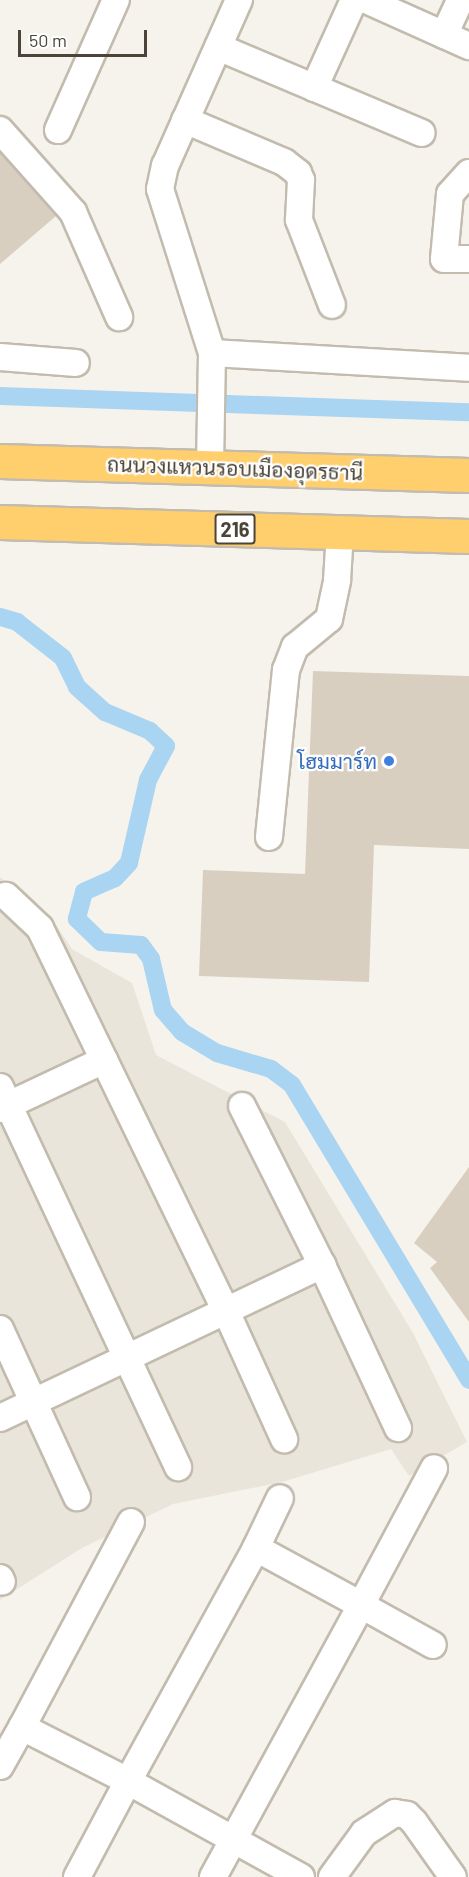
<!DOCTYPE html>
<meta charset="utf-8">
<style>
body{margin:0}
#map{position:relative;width:469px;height:1877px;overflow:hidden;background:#f6f3ec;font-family:Barlow,Sarabun,sans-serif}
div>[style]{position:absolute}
.residential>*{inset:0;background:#eae5da}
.canal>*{height:18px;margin:-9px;padding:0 9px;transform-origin:9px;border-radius:9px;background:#a9d4f2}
.building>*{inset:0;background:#d8cfc1}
.roads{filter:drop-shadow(2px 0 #c2bbae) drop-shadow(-2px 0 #c2bbae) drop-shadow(0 2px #c2bbae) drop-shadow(0 -2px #c2bbae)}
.minor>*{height:26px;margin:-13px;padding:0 13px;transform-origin:13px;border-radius:13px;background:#fff}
.highway>*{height:33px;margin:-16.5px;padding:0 16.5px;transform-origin:16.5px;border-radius:16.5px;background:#ffcf6e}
.dots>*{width:16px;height:16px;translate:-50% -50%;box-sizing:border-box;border:3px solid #fff;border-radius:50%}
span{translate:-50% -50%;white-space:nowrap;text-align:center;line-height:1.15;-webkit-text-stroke:4.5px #fff;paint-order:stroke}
.shield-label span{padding:2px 4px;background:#fff;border:2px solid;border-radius:4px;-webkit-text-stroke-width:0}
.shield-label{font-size:20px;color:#4b4439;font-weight:700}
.street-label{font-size:21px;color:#4b4439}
.shop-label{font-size:21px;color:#366cbe}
.right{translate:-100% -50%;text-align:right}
.scale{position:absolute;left:18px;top:30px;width:129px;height:27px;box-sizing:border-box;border:3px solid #4b4439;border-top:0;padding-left:8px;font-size:18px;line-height:21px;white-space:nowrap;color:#4b4439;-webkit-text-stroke:4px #fff;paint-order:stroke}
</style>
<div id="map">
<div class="residential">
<i style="clip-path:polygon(0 877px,52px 919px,72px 949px,132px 983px,156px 1055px,285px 1122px,413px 1333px,467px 1442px,409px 1476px,391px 1449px,282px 1482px,173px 1504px,82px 1548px,0 1600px)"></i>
</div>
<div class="canal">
<i style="left:0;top:396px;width:469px;rotate:2deg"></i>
<i style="left:0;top:617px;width:18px;rotate:16deg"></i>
<i style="left:17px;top:622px;width:58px;rotate:38deg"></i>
<i style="left:63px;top:658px;width:32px;rotate:64deg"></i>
<i style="left:77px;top:687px;width:38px;rotate:42deg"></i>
<i style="left:105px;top:712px;width:49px;rotate:22.9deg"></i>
<i style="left:150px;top:731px;width:22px;rotate:43deg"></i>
<i style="left:166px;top:746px;width:38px;rotate:118deg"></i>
<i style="left:148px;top:780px;width:85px;rotate:102.9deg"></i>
<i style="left:129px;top:863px;width:21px;rotate:133deg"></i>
<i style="left:115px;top:878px;width:34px;rotate:156deg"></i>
<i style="left:84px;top:892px;width:28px;rotate:105deg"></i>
<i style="left:77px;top:919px;width:33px;rotate:44deg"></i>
<i style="left:101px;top:942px;width:40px;rotate:4.3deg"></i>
<i style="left:141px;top:945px;width:17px;rotate:54deg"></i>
<i style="left:151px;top:959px;width:52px;rotate:76.8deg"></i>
<i style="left:163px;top:1010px;width:29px;rotate:49deg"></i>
<i style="left:182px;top:1032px;width:41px;rotate:31deg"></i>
<i style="left:217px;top:1053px;width:56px;rotate:16.5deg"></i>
<i style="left:271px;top:1069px;width:26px;rotate:37deg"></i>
<i style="left:292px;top:1085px;width:344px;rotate:59deg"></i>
</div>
<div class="building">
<i style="clip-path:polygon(0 153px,56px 216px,0 264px)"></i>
<i style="clip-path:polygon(313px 671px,469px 676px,469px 849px,374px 845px,369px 982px,199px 976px,203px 870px,305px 874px)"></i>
<i style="clip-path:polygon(469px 1167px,469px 1322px,430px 1268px,437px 1262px,414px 1243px)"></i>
</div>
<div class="roads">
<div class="minor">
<i style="left:366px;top:0;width:113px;rotate:24.1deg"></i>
<i style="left:444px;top:35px;width:38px;rotate:-65deg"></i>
<i style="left:218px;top:47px;width:221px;rotate:22.9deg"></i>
<i style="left:314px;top:88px;width:97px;rotate:-65.6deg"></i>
<i style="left:185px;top:120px;width:108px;rotate:23deg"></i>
<i style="left:284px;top:162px;width:18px;rotate:38deg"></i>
<i style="left:298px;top:173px;width:8px;rotate:67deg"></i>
<i style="left:301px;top:180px;width:40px;rotate:92.9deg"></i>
<i style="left:299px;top:220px;width:91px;rotate:68.8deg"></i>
<i style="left:0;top:130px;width:110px;rotate:48.3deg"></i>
<i style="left:73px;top:212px;width:115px;rotate:66.3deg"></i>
<i style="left:58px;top:130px;width:142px;rotate:-66deg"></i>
<i style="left:469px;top:173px;width:28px;rotate:132deg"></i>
<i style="left:450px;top:194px;width:65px;rotate:95.3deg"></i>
<i style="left:444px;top:259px;width:25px"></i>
<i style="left:212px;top:353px;width:257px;rotate:3.3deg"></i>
<i style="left:0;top:357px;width:76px;rotate:4.5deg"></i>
<i style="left:210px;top:467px;width:114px;rotate:-89deg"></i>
<i style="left:212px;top:353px;width:172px;rotate:-107.6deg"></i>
<i style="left:160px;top:189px;width:24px;rotate:-78deg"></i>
<i style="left:165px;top:166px;width:182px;rotate:-66deg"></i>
<i style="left:269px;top:837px;width:168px;rotate:-84.2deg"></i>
<i style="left:286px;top:670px;width:25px;rotate:-69deg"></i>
<i style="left:295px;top:647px;width:44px;rotate:-39.5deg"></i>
<i style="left:329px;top:619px;width:40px;rotate:-78deg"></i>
<i style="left:337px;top:580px;width:48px;rotate:-86.4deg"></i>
<i style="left:104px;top:1060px;width:279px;rotate:64.1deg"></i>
<i style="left:226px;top:1311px;width:141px;rotate:65.6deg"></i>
<i style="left:0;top:1087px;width:420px;rotate:64.9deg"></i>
<i style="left:0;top:1109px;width:115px;rotate:-25.2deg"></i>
<i style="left:104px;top:1060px;width:147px;rotate:-115.9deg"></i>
<i style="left:40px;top:928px;width:47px;rotate:-136.7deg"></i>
<i style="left:322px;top:1265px;width:180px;rotate:65deg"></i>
<i style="left:0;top:1329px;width:185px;rotate:65.4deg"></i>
<i style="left:0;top:1418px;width:357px;rotate:-25.4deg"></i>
<i style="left:322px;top:1265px;width:178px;rotate:-116.7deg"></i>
<i style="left:256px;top:1548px;width:55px;rotate:-64.4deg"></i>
<i style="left:0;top:1578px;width:4px;rotate:63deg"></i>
<i style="left:0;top:1766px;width:45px;rotate:-60.6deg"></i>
<i style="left:77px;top:1877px;width:109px;rotate:-62deg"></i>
<i style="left:128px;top:1781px;width:119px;rotate:-153deg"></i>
<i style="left:22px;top:1727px;width:232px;rotate:-62deg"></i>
<i style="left:213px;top:1877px;width:310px;rotate:-61.4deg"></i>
<i style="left:361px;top:1605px;width:82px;rotate:29.1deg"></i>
<i style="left:301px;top:1877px;width:198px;rotate:-151deg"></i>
<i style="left:128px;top:1781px;width:266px;rotate:-61.2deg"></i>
<i style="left:256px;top:1548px;width:119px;rotate:28.5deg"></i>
<i style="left:361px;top:1605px;width:155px;rotate:-61.9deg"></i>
<i style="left:332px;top:1877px;width:54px;rotate:-54deg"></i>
<i style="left:364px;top:1833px;width:37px;rotate:-33deg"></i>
<i style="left:395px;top:1813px;width:12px;rotate:9deg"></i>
<i style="left:407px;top:1815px;width:10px;rotate:45deg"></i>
<i style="left:414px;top:1822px;width:67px;rotate:54.7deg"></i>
</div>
<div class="highway">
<i style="left:0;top:461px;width:469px;rotate:1.7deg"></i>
<i style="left:0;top:522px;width:469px;rotate:1.7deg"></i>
</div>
</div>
<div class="dots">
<i style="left:389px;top:761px;background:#3f7fe0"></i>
</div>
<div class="shield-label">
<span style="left:235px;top:529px">216</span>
</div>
<div class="street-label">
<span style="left:235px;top:468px;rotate:2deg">ถนนวงแหวนรอบเมืองอุดรธานี</span>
</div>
<div class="shop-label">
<span class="right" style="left:377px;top:761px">โฮมมาร์ท</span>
</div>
<div class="scale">50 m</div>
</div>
